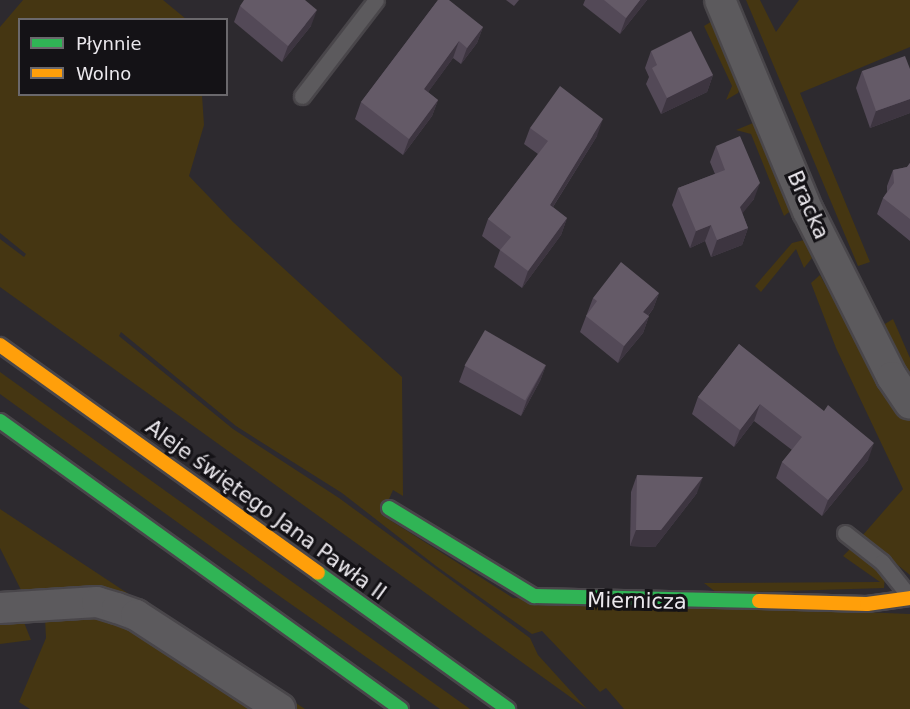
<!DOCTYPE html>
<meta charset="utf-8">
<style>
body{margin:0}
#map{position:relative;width:910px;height:709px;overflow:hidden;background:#2d2a2f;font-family:"DejaVu Sans",sans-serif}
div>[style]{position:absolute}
.green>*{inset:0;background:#453612}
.roads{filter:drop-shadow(2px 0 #49464a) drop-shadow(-2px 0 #49464a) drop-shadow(0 2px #49464a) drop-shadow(0 -2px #49464a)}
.lane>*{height:15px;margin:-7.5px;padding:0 7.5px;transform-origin:7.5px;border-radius:7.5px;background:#5c5a5d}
.street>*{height:30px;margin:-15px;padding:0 15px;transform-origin:15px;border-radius:15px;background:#5c5a5d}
.fast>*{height:14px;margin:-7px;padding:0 7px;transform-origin:7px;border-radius:7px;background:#30b455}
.slow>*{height:14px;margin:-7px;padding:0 7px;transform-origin:7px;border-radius:7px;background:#ff9f0a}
.wall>*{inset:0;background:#534957}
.shaded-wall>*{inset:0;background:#3d3540}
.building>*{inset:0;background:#645a67;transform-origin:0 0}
span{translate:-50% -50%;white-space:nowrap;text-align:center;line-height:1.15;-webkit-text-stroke:6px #141216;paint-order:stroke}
.street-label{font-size:21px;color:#ebe8ed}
.legend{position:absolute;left:18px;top:18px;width:210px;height:78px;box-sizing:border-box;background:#141216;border:2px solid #6a686c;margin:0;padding:8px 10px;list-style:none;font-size:18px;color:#ebe8ed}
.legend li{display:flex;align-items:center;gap:12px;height:30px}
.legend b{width:30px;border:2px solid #6a686c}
</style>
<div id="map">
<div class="green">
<i style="clip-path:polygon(23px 0,163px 0,186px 19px,20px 20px,20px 94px,202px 95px,204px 125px,189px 176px,233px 222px,402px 377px,403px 496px,393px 490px,382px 515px,513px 598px,910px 614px,910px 709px,624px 709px,606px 688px,600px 692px,542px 631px,532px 634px,436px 566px,342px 493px,236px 426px,121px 332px,119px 336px,233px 429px,339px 498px,530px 638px,538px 655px,587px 709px,0 287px,0 239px,24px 257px,26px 254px,0 233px,0 27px)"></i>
<i style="clip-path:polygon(746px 0,760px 0,776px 32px,799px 0,910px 0,910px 47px,800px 93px,870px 262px,858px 266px)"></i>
<i style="clip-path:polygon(714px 20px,742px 83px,738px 93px,726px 100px,732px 86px,704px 26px)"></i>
<i style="clip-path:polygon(753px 123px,759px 127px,793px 209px,784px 216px,751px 134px,736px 130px)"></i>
<i style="clip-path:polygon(804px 240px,812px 258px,804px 268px,796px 249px,761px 292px,755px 286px,792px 243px)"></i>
<i style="clip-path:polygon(820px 275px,878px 379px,910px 420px,910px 575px,862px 536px,903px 489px,836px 348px,811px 283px)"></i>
<i style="clip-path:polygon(893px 319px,910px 358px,910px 378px,880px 327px)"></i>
<i style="clip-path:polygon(0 372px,256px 556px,470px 709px,440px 709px,278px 595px,0 394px)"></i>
<i style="clip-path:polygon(0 509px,206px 645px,305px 709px,295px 709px,140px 609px,22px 592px,0 548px)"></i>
<i style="clip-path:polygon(853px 546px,885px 575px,884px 588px,717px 593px,704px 583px,880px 582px,843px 556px)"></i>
<i style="clip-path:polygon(119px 616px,264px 709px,30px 709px,19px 702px,46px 638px,45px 617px)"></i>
<i style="clip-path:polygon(0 618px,23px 620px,31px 640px,0 644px)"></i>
</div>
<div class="roads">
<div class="lane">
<i style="left:302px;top:96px;width:121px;rotate:-52.4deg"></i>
<i style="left:845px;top:533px;width:47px;rotate:38.1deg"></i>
<i style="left:882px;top:562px;width:45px;rotate:51.3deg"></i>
</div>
<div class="street">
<i style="left:720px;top:0;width:229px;rotate:67.4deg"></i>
<i style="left:808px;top:211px;width:186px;rotate:63.2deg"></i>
<i style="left:892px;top:377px;width:32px;rotate:56deg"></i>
<i style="left:0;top:608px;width:97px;rotate:-3.5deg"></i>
<i style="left:97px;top:602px;width:21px;rotate:17deg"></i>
<i style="left:117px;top:608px;width:20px;rotate:20deg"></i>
<i style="left:136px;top:615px;width:172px;rotate:33.1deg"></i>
</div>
<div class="fast">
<i style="left:0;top:421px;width:494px;rotate:35.7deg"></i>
<i style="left:389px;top:508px;width:170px;rotate:31.3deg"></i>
<i style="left:534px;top:596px;width:225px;rotate:1.3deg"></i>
<i style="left:318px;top:573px;width:234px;rotate:35.6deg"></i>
</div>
<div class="slow">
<i style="left:0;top:345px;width:391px;rotate:35.6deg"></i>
<i style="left:759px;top:601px;width:108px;rotate:1.6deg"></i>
<i style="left:867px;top:604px;width:43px;rotate:-7.9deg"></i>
</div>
</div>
<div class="wall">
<i style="clip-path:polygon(438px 0,483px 27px,477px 43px,461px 64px,453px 58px,428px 92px,438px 100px,432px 116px,403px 155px,355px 119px,361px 102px)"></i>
<i style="clip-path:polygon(506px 0,519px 0,514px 6px)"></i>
<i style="clip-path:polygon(585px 0,647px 0,620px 34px,583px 5px)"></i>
<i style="clip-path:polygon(240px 6px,311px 26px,282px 62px,234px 22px)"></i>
<i style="clip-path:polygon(651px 51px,713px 75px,707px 92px,661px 114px,646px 84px,649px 77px,645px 68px)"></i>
<i style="clip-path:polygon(910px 69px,910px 113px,870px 128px,856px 88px,862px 71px)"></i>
<i style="clip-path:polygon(530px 128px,597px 136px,553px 207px,567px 218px,561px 235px,522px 288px,494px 267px,500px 250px,482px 236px,488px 219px,538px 154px,524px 144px)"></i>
<i style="clip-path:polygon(716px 146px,754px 199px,742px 213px,748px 228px,742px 245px,711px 257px,705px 241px,690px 248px,672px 205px,678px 188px,715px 174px,710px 162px)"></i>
<i style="clip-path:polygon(910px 163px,910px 241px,877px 214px,883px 198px,887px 192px,887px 186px,893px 170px,907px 167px)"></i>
<i style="clip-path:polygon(659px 293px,653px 309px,648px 316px,649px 316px,643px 333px,618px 363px,580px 332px,593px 298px)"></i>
<i style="clip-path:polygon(739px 344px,868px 460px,822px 516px,776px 478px,782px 462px,792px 450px,754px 421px,734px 447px,692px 414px,698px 397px)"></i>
<i style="clip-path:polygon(546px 365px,540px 381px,521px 416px,459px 382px,465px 366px)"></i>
<i style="clip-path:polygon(637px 475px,697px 493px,655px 547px,630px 546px,631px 492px)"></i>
</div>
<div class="shaded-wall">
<i style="clip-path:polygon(640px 0,647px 0,620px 34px,626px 18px)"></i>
<i style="clip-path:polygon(317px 10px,311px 26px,282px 62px,288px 46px)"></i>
<i style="clip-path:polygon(483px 27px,477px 43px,461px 64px,467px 48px)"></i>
<i style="clip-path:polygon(459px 41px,453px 58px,418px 106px,424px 89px)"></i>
<i style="clip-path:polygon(713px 75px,707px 92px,661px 114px,667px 98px)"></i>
<i style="clip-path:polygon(910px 99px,910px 113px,870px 128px,876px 111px)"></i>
<i style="clip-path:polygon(438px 100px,432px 116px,403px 155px,409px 139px)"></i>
<i style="clip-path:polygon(603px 119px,597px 136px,544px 221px,550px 205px)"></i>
<i style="clip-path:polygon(760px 183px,754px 199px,734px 224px,740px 207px)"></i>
<i style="clip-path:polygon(567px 218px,561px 235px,522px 288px,528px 271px)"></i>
<i style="clip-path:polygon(711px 225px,705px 241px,690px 248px,696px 231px)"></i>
<i style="clip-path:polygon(748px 228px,742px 245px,711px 257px,717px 240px)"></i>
<i style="clip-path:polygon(659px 293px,653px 309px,637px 329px,643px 312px)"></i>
<i style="clip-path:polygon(649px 316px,643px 333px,618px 363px,624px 346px)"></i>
<i style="clip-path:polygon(546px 365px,540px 381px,521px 416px,527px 400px)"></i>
<i style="clip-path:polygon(760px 404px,754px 421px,734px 447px,740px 430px)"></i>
<i style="clip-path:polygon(874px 443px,868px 460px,822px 516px,828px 500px)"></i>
<i style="clip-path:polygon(703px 477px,697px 493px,655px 547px,630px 546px,636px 530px)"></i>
</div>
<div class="building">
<i style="clip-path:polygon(244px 0,305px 0,317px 10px,288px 46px,240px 6px)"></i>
<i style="clip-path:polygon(438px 0,449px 0,483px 27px,467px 48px,459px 41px,424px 89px,438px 100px,409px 139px,361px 102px)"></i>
<i style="clip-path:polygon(604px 0,640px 0,626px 18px)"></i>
<i style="clip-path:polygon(691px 31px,713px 75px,667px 98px,652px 68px,657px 65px,651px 51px)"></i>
<i style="clip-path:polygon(905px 56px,910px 69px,910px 99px,876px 111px,862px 71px)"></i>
<i style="clip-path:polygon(560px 86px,603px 119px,550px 205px,567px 218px,528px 271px,500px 250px,511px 237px,488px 219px,548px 141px,530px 128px)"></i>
<i style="clip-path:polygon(740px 136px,760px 183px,740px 207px,748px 228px,717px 240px,711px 225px,696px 231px,678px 188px,725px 170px,716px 146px)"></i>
<i style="clip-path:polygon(910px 163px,910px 219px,883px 198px,894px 183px,893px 170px,907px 167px)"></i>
<i style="clip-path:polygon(621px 262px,659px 293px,643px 312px,649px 316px,624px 346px,586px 316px,597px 301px,593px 298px)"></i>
<i style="left:485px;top:330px;width:70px;height:41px;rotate:30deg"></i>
<i style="clip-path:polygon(739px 344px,824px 411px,828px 405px,874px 443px,828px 500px,782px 462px,802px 437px,760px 404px,740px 430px,698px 397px)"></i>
<i style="clip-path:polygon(637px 475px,703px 477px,661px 530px,636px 530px)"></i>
</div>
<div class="street-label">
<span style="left:808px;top:205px;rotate:66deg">Bracka</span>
<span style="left:266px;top:510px;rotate:36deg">Aleje świętego Jana Pawła II</span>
<span style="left:637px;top:601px;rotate:1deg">Miernicza</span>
</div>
<ul class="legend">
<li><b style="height:8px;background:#30b455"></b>Płynnie</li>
<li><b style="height:8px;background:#ff9f0a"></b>Wolno</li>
</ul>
</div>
